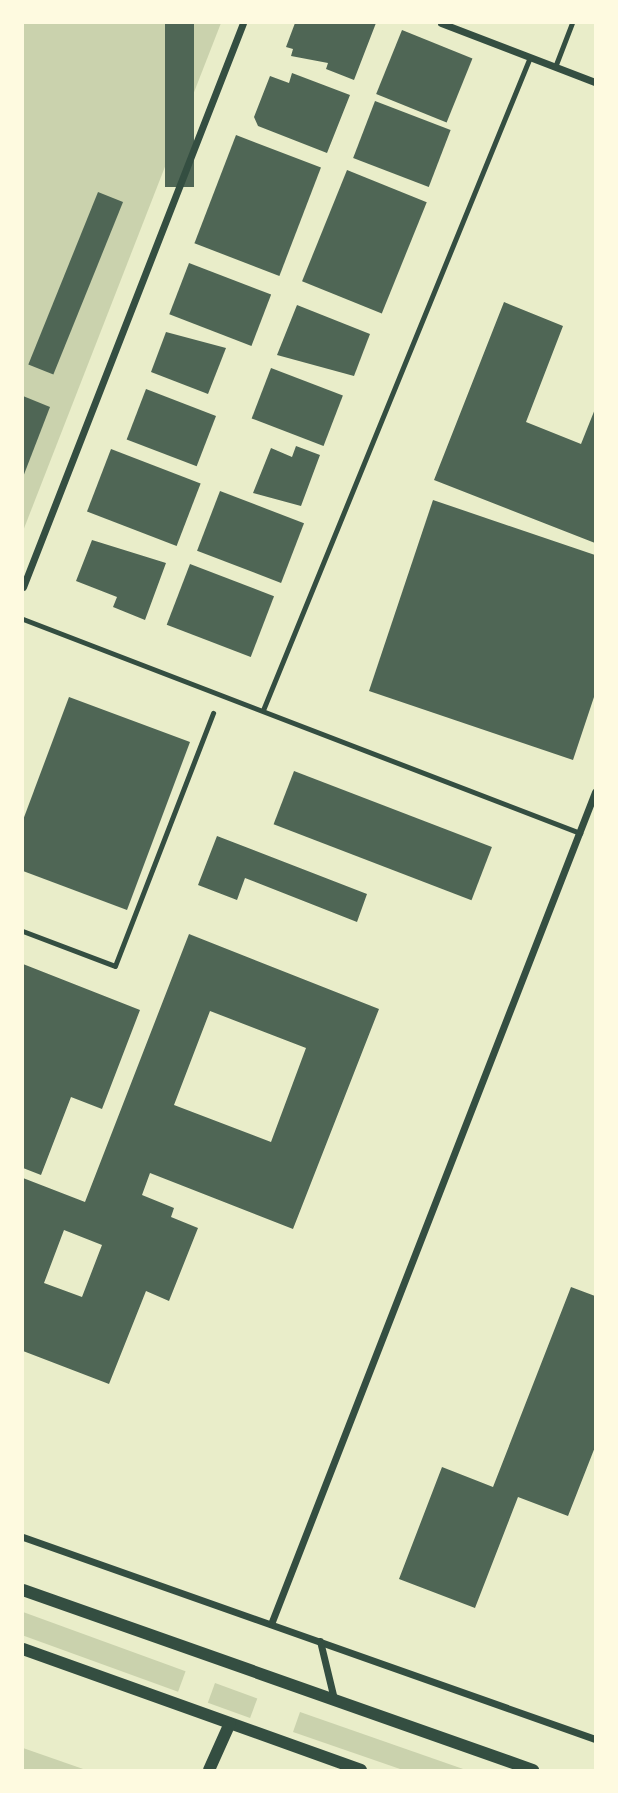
<!DOCTYPE html>
<style>
body{margin:0}
#map{position:relative;width:618px;height:1793px;overflow:hidden;background:#e9edc9;font-family:"Roboto Condensed",sans-serif}
div>[style]{position:absolute}
.green>*{inset:0;background:#cad2ad;transform-origin:0 0}
.building>*{inset:0;background:#4f6655;transform-origin:0 0}
.path>*{height:4.5px;margin:-2.25px;padding:0 2.25px;transform-origin:2.25px;border-radius:2.25px;background:#344e41}
.service>*{height:5px;margin:-2.5px;padding:0 2.5px;transform-origin:2.5px;border-radius:2.5px;background:#344e41}
.minor>*{height:7px;margin:-3.5px;padding:0 3.5px;transform-origin:3.5px;border-radius:3.5px;background:#344e41}
.tertiary>*{height:12px;margin:-6px;padding:0 6px;transform-origin:6px;border-radius:6px;background:#344e41}
span{translate:-50% -50%;white-space:nowrap;text-align:center;line-height:1.15;-webkit-text-stroke:6px #fefae0;paint-order:stroke}
.frame{position:absolute;inset:0;border:24px solid #fefae0;pointer-events:none}
</style>
<div id="map">
<div class="green">
<i style="clip-path:polygon(23px 23px,221px 23px,23px 531px)"></i>
<i style="left:23px;top:1612px;width:173px;height:22px;rotate:20deg"></i>
<i style="left:215px;top:1683px;width:45px;height:21px;rotate:20deg"></i>
<i style="clip-path:polygon(300px 1712px,466px 1770px,403px 1770px,293px 1732px)"></i>
<i style="clip-path:polygon(23px 1748px,86px 1770px,23px 1770px)"></i>
</div>
<div class="building">
<i style="left:165px;top:23px;width:29px;height:164px"></i>
<i style="clip-path:polygon(295px 23px,376px 23px,354px 80px,326px 69px,328px 63px,291px 56px,293px 49px,286px 47px)"></i>
<i style="left:402px;top:30px;width:76px;height:69px;rotate:22deg"></i>
<i style="clip-path:polygon(292px 73px,350px 95px,327px 153px,258px 126px,254px 117px,270px 76px,289px 83px)"></i>
<i style="left:375px;top:101px;width:81px;height:61px;rotate:21deg"></i>
<i style="left:236px;top:135px;width:91px;height:116px;rotate:21deg"></i>
<i style="left:347px;top:170px;width:86px;height:120px;rotate:22deg"></i>
<i style="left:98px;top:192px;width:27px;height:186px;rotate:22deg"></i>
<i style="left:189px;top:263px;width:88px;height:55px;rotate:21deg"></i>
<i style="clip-path:polygon(504px 302px,563px 326px,526px 422px,581px 444px,595px 409px,595px 543px,434px 480px)"></i>
<i style="clip-path:polygon(297px 305px,370px 334px,354px 376px,277px 355px)"></i>
<i style="clip-path:polygon(166px 332px,226px 348px,208px 394px,151px 372px)"></i>
<i style="left:271px;top:368px;width:77px;height:54px;rotate:21deg"></i>
<i style="left:146px;top:389px;width:75px;height:54px;rotate:21deg"></i>
<i style="clip-path:polygon(23px 396px,50px 407px,23px 477px)"></i>
<i style="clip-path:polygon(296px 446px,320px 455px,301px 506px,253px 493px,271px 448px,292px 457px)"></i>
<i style="left:111px;top:449px;width:96px;height:67px;rotate:21deg"></i>
<i style="left:220px;top:491px;width:90px;height:64px;rotate:21deg"></i>
<i style="clip-path:polygon(433px 500px,595px 555px,595px 694px,573px 760px,369px 691px)"></i>
<i style="clip-path:polygon(92px 540px,166px 563px,145px 620px,113px 607px,117px 597px,76px 581px)"></i>
<i style="left:190px;top:564px;width:90px;height:65px;rotate:21deg"></i>
<i style="clip-path:polygon(69px 697px,190px 742px,127px 910px,23px 871px,23px 820px)"></i>
<i style="left:294px;top:771px;width:212px;height:57px;rotate:21deg"></i>
<i style="clip-path:polygon(217px 836px,367px 894px,357px 922px,245px 878px,237px 900px,198px 885px)"></i>
<i style="clip-path:polygon(evenodd,189px 934px,379px 1009px,293px 1229px,150px 1173px,142px 1195px,174px 1208px,171px 1217px,198px 1228px,169px 1301px,146px 1291px,109px 1384px,23px 1351px,23px 1178px,85px 1202px,189px 934px,210px 1011px,306px 1048px,271px 1142px,174px 1105px,210px 1011px,189px 934px,64px 1230px,102px 1245px,82px 1297px,44px 1283px,64px 1230px)"></i>
<i style="clip-path:polygon(23px 964px,140px 1010px,102px 1109px,71px 1097px,41px 1175px,23px 1168px)"></i>
<i style="clip-path:polygon(571px 1287px,595px 1296px,595px 1447px,568px 1516px,518px 1497px,475px 1608px,399px 1579px,442px 1467px,493px 1487px)"></i>
</div>
<div class="path">
<i style="left:23px;top:931px;width:98px;rotate:20.8deg"></i>
<i style="left:115px;top:966px;width:271px;rotate:-68.8deg"></i>
</div>
<div class="service">
<i style="left:555px;top:67px;width:47px;rotate:-68.9deg"></i>
<i style="left:23px;top:619px;width:597px;rotate:21.02deg"></i>
<i style="left:263px;top:710px;width:705px;rotate:-67.76deg"></i>
</div>
<div class="minor">
<i style="left:441px;top:23px;width:165px;rotate:21deg"></i>
<i style="left:23px;top:587px;width:605px;rotate:-68.69deg"></i>
<i style="left:23px;top:1537px;width:607px;rotate:19.45deg"></i>
<i style="left:271px;top:1624px;width:893px;rotate:-68.72deg"></i>
<i style="left:320px;top:1641px;width:60px;rotate:76.4deg"></i>
</div>
<div class="tertiary">
<i style="left:23px;top:1590px;width:541px;rotate:19.44deg"></i>
<i style="left:23px;top:1649px;width:359px;rotate:19.7deg"></i>
<i style="left:209px;top:1770px;width:51px;rotate:-65.9deg"></i>
</div>
<div class="frame"></div>
</div>
